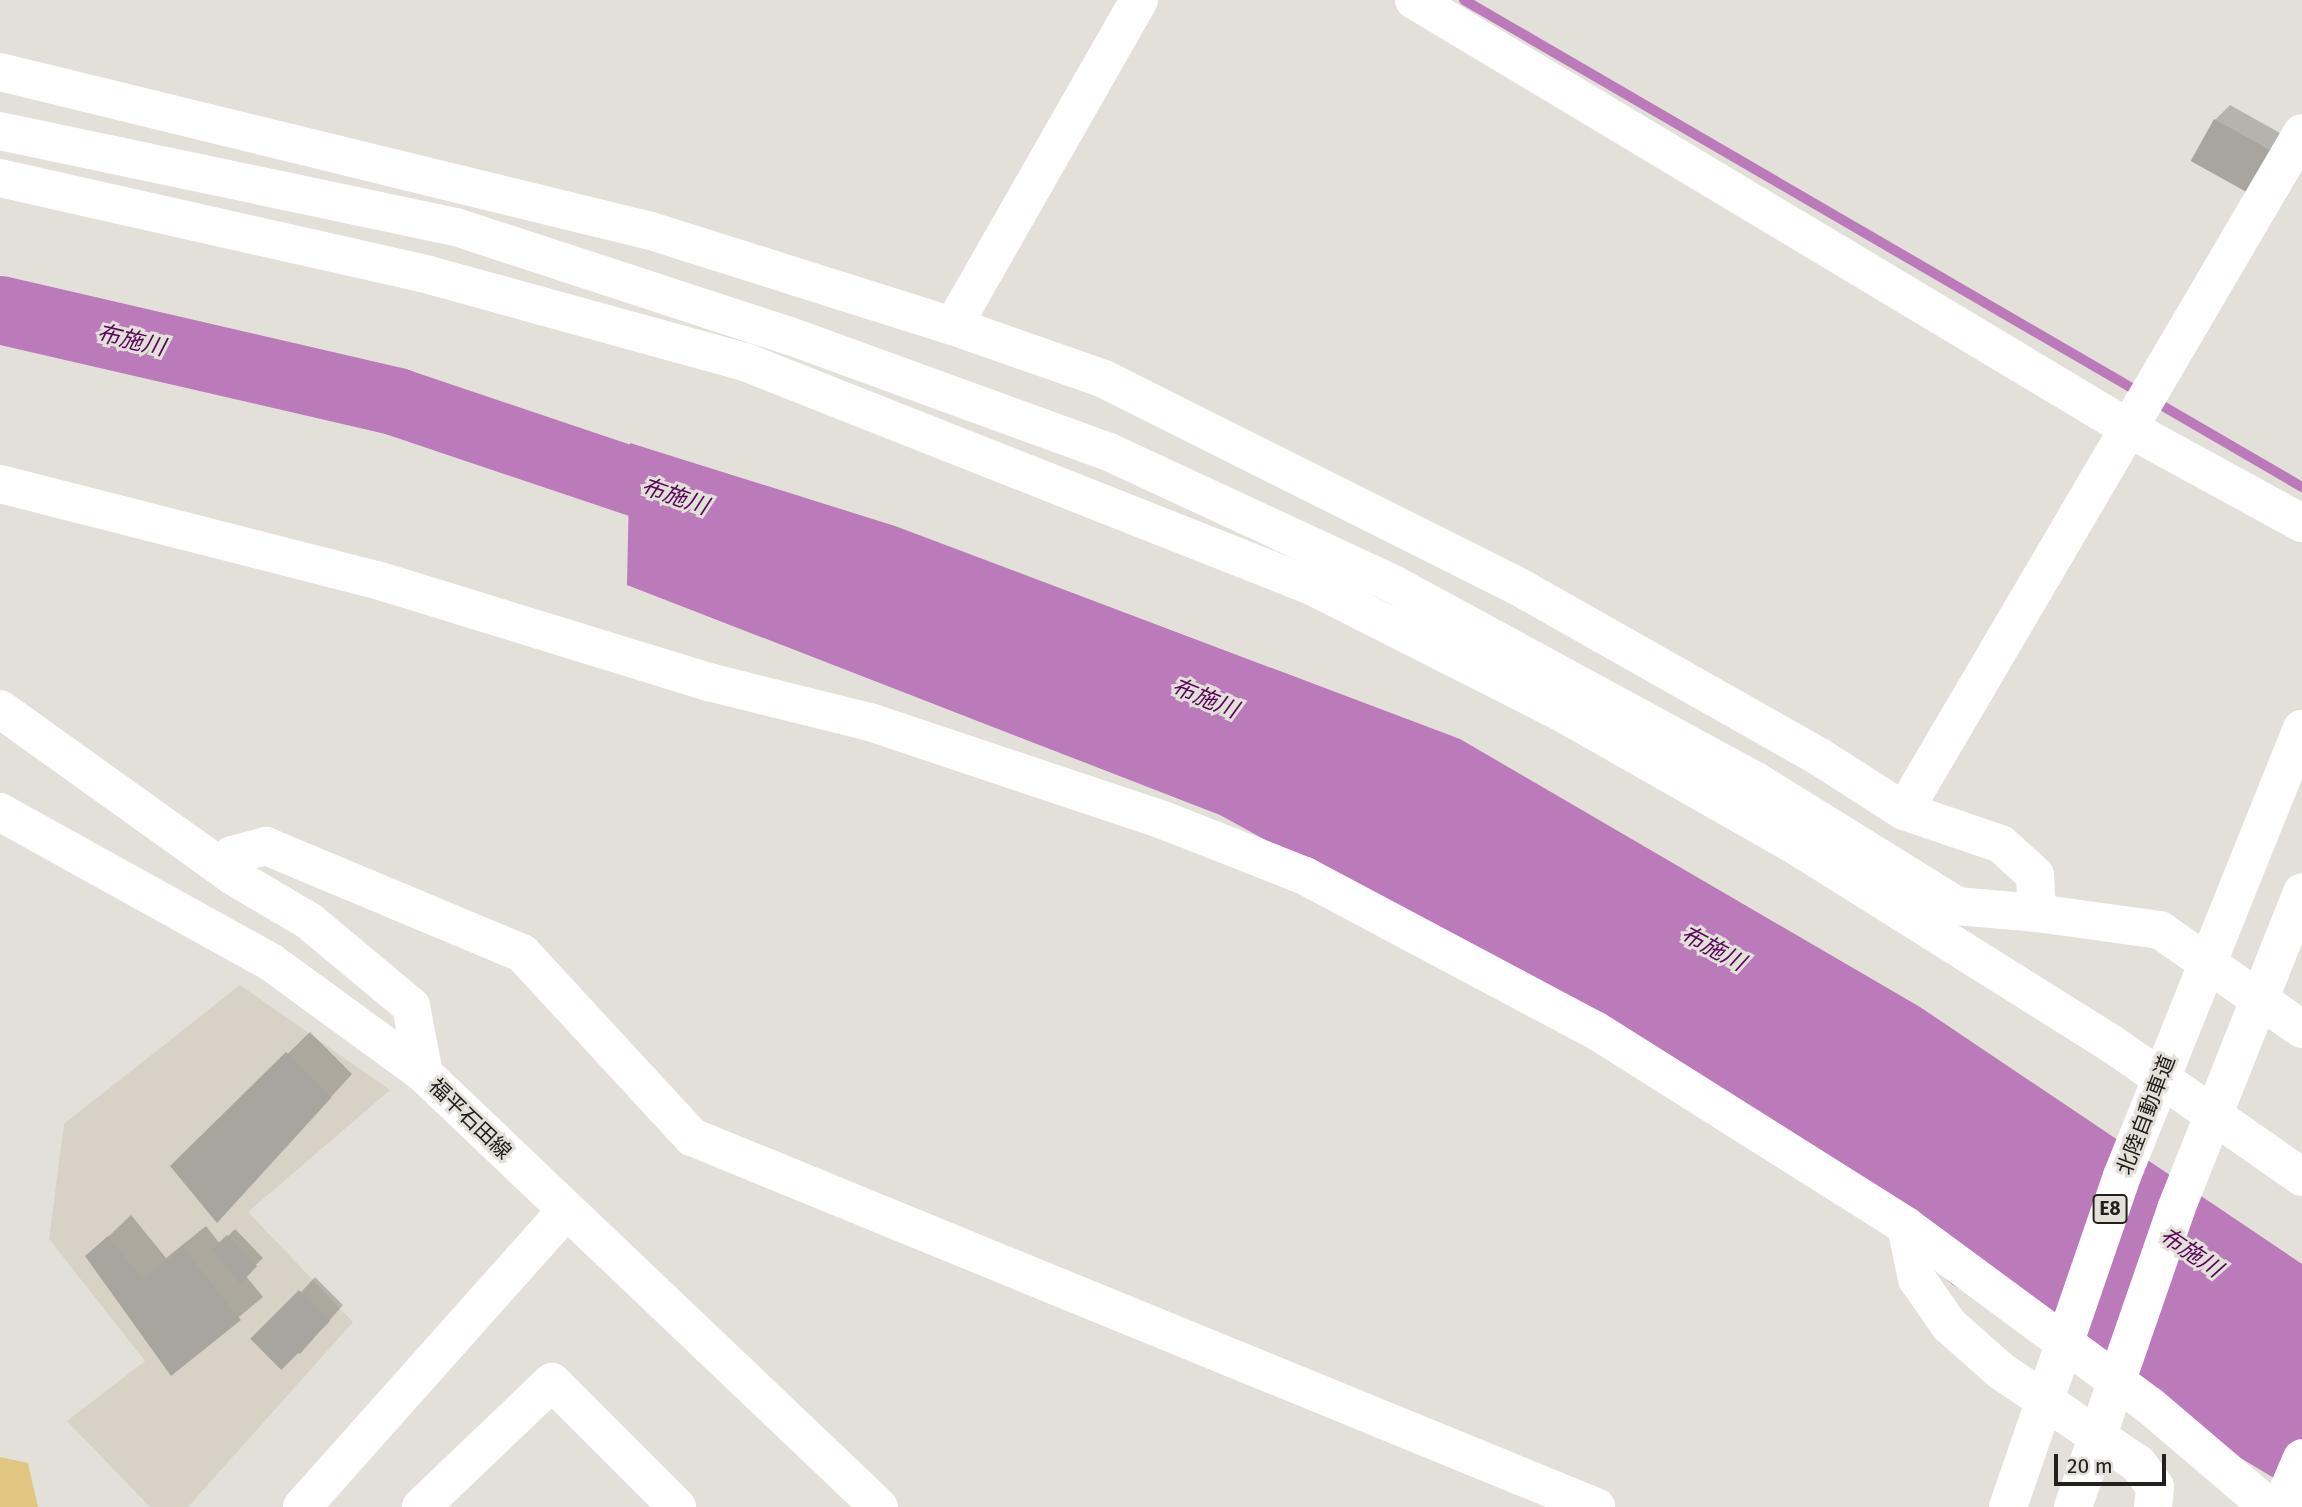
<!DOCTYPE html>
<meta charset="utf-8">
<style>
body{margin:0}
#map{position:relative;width:2302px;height:1507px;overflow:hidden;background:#e3e0d9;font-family:"Fira Sans","Noto Sans JP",sans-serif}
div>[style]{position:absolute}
.built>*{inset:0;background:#d8d2c6}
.green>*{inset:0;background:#e1c681}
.water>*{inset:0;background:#bb7aba}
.shadow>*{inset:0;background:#0003}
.stream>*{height:10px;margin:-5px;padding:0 5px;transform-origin:5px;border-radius:5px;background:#bb7aba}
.river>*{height:68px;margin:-34px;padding:0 34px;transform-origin:34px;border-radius:34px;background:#bb7aba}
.building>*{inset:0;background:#a8a59f;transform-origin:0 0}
.minor>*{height:38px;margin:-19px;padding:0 19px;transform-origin:19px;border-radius:19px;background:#fff}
.major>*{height:38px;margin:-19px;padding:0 19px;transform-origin:19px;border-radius:19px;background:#fff}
.highway>*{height:38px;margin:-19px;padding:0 19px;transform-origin:19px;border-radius:19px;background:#fff}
span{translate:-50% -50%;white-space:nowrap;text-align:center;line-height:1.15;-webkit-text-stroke:6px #e3e0d9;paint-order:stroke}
.shield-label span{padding:2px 5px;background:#e3e0d9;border:2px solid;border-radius:5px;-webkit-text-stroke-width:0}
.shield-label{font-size:19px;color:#21201d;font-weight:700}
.street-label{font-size:21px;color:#21201d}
.water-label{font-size:23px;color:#59055b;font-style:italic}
.scale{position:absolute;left:2054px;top:1454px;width:112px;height:32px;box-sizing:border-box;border:4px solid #21201d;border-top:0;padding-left:9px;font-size:21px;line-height:24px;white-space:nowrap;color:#21201d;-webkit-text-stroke:5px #e3e0d9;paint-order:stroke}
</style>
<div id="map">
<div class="built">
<i style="clip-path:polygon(240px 985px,390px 1090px,248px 1212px,353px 1322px,188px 1507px,150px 1507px,67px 1421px,145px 1361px,49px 1239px,64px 1124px)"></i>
</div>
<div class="green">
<i style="clip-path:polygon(0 1457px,28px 1463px,38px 1507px,0 1507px)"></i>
</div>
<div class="water">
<i style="clip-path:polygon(630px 443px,895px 526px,1460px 739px,1920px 1007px,2302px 1264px,2302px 1495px,1953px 1285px,1715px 1086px,1220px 815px,627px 585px)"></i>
</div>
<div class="shadow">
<i style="clip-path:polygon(2230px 105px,2289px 138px,2267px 178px,2215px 120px)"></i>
<i style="clip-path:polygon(310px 1032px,352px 1074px,239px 1198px,172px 1166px)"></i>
<i style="clip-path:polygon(131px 1215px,166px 1258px,206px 1226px,220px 1244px,235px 1229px,263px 1258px,245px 1275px,263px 1297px,172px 1373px,88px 1256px)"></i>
<i style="clip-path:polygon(315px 1277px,343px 1305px,300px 1354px,256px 1341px)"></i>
</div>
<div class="stream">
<i style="left:1464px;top:0;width:969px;rotate:30.16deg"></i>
</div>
<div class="river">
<i style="left:0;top:310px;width:408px;rotate:13deg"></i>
<i style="left:397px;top:402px;width:339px;rotate:18.6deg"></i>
</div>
<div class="building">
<i style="left:2214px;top:119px;width:71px;height:48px;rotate:29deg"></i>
<i style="clip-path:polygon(286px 1052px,331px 1098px,217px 1223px,170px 1166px)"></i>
<i style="clip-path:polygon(227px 1235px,257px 1266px,240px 1284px,212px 1249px)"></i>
<i style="clip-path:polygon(108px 1236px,143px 1279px,183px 1247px,241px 1320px,171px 1376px,85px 1256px)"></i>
<i style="left:299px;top:1290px;width:44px;height:69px;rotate:45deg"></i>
</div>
<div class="minor">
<i style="left:1139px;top:0;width:375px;rotate:119.7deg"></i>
<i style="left:953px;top:326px;width:160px;rotate:19.3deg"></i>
<i style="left:1104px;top:379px;width:466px;rotate:26.6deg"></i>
<i style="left:1521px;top:588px;width:341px;rotate:29.5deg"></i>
<i style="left:1818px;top:756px;width:102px;rotate:32.6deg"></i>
<i style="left:1904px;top:811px;width:102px;rotate:18.8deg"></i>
<i style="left:2001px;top:844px;width:46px;rotate:42.4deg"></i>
<i style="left:2035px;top:875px;width:38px;rotate:87deg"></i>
<i style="left:2037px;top:913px;width:124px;rotate:7.9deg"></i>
<i style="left:2160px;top:930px;width:173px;rotate:34.9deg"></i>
<i style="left:1414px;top:0;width:835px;rotate:30.93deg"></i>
<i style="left:2130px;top:429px;width:196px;rotate:28.7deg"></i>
<i style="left:0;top:72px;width:670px;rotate:13.73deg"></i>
<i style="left:651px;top:231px;width:317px;rotate:17.5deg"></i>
<i style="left:0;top:131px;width:466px;rotate:11.9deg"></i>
<i style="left:456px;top:227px;width:351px;rotate:18.1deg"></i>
<i style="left:790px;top:336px;width:339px;rotate:20deg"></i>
<i style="left:1109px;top:452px;width:313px;rotate:24.9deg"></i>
<i style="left:1393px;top:584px;width:411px;rotate:28.5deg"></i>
<i style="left:1754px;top:780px;width:239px;rotate:31.8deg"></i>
<i style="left:1957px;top:906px;width:80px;rotate:5deg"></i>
<i style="left:0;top:178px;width:440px;rotate:12.7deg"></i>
<i style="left:429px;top:275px;width:328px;rotate:15.4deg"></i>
<i style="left:745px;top:362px;width:612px;rotate:21.58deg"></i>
<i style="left:1314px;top:587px;width:283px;rotate:26.9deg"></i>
<i style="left:1566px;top:715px;width:261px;rotate:29.6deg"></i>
<i style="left:1793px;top:844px;width:377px;rotate:32.1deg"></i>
<i style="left:2112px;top:1044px;width:232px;rotate:35deg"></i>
<i style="left:0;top:484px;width:389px;rotate:14.3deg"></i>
<i style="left:377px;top:580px;width:347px;rotate:17.1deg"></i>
<i style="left:709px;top:682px;width:166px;rotate:14deg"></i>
<i style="left:870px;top:722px;width:309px;rotate:18.5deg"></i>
<i style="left:1163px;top:820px;width:153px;rotate:21.5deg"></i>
<i style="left:1305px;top:876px;width:328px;rotate:28deg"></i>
<i style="left:1595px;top:1030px;width:368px;rotate:32.2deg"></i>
<i style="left:0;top:709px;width:287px;rotate:35.6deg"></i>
<i style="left:1904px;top:811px;width:786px;rotate:-59.59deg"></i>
<i style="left:424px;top:1074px;width:69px;rotate:-100.8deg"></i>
<i style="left:411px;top:1006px;width:133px;rotate:-140.2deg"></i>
<i style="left:309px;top:921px;width:88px;rotate:-149.4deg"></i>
<i style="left:233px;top:876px;width:21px;rotate:-93deg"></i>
<i style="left:232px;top:855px;width:35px;rotate:-15deg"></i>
<i style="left:266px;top:846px;width:277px;rotate:22.7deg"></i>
<i style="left:522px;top:953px;width:251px;rotate:47.3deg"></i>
<i style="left:692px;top:1137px;width:977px;rotate:22.26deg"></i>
<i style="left:302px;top:1507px;width:395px;rotate:-48.3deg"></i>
<i style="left:421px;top:1507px;width:181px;rotate:-43.7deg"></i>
<i style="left:552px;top:1382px;width:177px;rotate:45deg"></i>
<i style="left:2153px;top:1507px;width:20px;rotate:-84deg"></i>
<i style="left:2155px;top:1487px;width:29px;rotate:-126deg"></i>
<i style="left:2138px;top:1464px;width:166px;rotate:-145.8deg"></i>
<i style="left:2001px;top:1371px;width:69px;rotate:-138.5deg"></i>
<i style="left:1949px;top:1325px;width:56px;rotate:-124.8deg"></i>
<i style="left:1917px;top:1279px;width:54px;rotate:-101.7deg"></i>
<i style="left:1906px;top:1226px;width:302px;rotate:36.4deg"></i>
<i style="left:2149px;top:1405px;width:157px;rotate:40.4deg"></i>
<i style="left:2281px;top:1507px;width:53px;rotate:-66.8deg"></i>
</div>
<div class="major">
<i style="left:0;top:812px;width:311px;rotate:29deg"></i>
<i style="left:272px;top:963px;width:188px;rotate:36.1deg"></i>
<i style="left:424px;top:1074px;width:628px;rotate:43.58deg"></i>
</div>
<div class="highway">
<i style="left:2008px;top:1507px;width:350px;rotate:-71deg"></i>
<i style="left:2122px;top:1176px;width:482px;rotate:-68.1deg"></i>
<i style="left:2073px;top:1507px;width:315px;rotate:-70.9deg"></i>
<i style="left:2176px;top:1209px;width:341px;rotate:-68.3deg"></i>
</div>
<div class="shield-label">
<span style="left:2110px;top:1209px">E8</span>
</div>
<div class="street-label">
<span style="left:2146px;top:1115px;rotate:-69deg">北陸自動車道</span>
<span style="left:470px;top:1119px;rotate:44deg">福平石田線</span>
</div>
<div class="water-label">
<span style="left:131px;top:340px;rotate:13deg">布施川</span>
<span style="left:675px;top:496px;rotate:19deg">布施川</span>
<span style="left:1205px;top:698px;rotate:22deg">布施川</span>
<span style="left:1713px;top:948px;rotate:28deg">布施川</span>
<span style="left:2191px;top:1252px;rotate:34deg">布施川</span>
</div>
<div class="scale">20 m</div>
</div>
